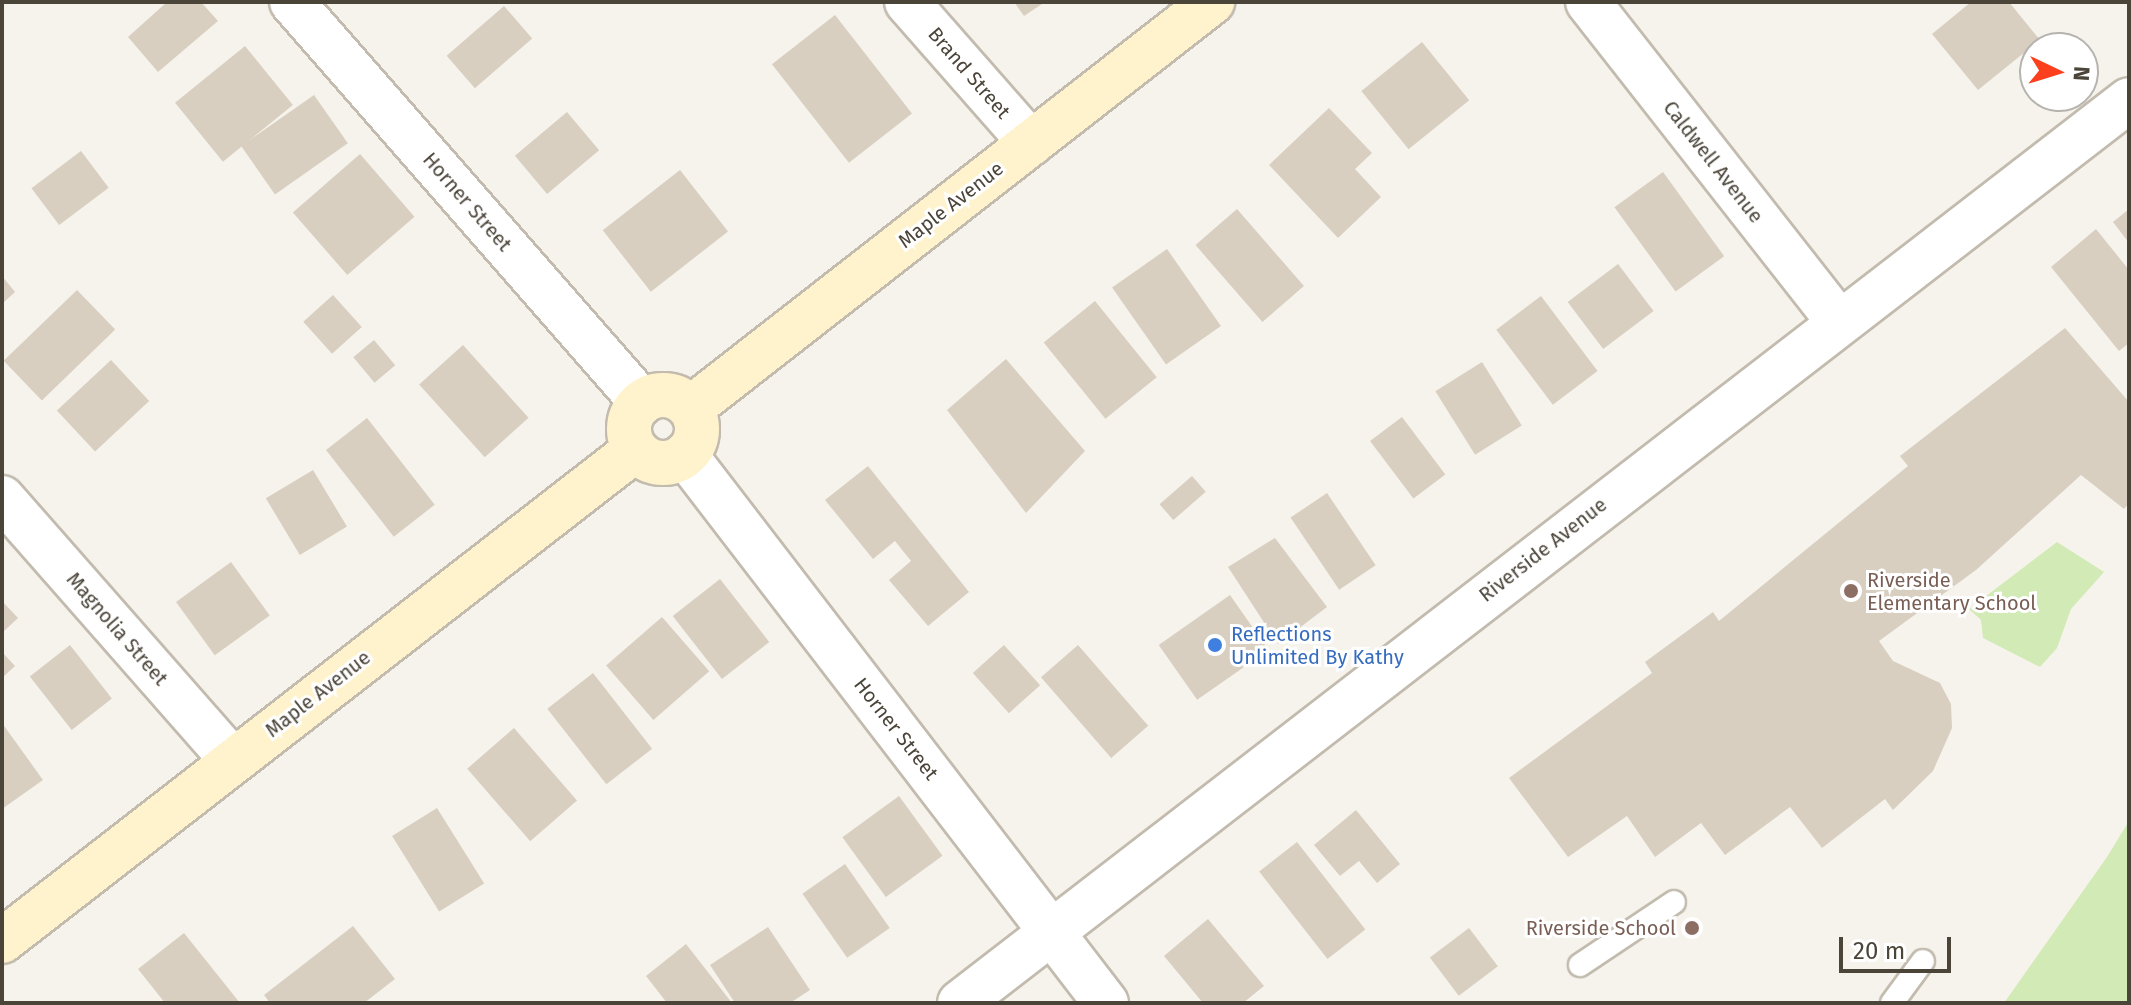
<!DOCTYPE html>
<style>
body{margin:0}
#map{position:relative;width:2131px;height:1005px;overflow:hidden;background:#f6f3ec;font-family:"Fira Sans",sans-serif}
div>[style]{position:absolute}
.green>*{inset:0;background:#d2eab5}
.building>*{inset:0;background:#d8cfc1;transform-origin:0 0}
.roads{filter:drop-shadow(2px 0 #c2bbae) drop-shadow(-2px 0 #c2bbae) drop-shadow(0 2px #c2bbae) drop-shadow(0 -2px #c2bbae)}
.service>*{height:22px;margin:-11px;padding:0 11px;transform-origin:11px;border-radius:11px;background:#fff}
.minor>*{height:44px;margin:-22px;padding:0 22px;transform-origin:22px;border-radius:22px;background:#fff}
.secondary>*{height:44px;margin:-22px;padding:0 22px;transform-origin:22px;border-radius:22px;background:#fff3cd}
.secondary>.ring{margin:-22px;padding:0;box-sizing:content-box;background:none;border:44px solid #fff3cd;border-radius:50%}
.dots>*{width:22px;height:22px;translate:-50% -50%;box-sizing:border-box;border:4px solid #fff;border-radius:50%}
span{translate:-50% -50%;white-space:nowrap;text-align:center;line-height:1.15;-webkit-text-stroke:6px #fff;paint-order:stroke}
.street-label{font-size:20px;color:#4b4439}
.education-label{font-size:20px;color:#785e54}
.left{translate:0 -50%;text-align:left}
.right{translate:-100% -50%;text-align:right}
.shop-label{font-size:20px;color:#366cbe}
.frame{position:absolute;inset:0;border:4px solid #4b4439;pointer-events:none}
.north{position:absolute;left:2019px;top:32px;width:80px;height:80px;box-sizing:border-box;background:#fff;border:2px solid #b7b4b0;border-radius:50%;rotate:94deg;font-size:22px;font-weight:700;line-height:32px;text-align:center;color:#4b4439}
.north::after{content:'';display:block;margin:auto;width:28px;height:36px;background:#fc3f1d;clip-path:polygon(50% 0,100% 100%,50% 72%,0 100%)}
.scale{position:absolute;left:1839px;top:937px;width:112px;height:36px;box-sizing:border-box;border:4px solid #4b4439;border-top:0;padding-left:10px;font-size:24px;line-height:28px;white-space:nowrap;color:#4b4439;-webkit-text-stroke:6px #fff;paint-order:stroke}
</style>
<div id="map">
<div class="green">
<i style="clip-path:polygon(2057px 542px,2104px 572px,2071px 609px,2057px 648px,2040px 667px,1983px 638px,1981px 620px,1969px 609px)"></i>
<i style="clip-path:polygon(2129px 821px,2129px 1003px,2004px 1003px,2107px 857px)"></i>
</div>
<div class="building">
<i style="clip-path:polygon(167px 2px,201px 2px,218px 21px,158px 72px,128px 37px)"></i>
<i style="clip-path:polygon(1014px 2px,1045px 2px,1024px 16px)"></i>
<i style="clip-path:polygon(1971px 2px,2009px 2px,2040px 40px,1978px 90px,1932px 34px)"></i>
<i style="left:504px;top:6px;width:43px;height:76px;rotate:49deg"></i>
<i style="left:835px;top:15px;width:125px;height:80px;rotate:52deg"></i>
<i style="left:1422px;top:42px;width:75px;height:78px;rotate:51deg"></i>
<i style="left:245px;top:46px;width:76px;height:90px;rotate:51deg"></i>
<i style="left:314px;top:95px;width:59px;height:89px;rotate:55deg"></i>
<i style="clip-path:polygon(1329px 108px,1372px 153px,1355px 169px,1381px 197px,1338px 238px,1269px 165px)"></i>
<i style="left:567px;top:112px;width:50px;height:68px;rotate:50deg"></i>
<i style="left:81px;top:151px;width:46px;height:62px;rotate:53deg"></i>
<i style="left:360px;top:154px;width:83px;height:89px;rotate:49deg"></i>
<i style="left:680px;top:170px;width:78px;height:98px;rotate:52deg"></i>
<i style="left:1663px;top:172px;width:104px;height:60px;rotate:54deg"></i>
<i style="left:1237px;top:209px;width:102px;height:55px;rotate:49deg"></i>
<i style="clip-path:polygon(2129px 209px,2129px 243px,2113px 222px)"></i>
<i style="clip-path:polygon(2096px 229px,2129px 270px,2129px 343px,2119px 351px,2051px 267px)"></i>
<i style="left:1167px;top:249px;width:94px;height:67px;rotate:55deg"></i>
<i style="left:1618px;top:264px;width:59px;height:63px;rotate:53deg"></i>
<i style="clip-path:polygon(2px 276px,15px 292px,2px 304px)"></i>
<i style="left:77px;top:290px;width:55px;height:102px;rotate:46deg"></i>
<i style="left:333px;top:295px;width:43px;height:40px;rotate:48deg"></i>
<i style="left:1541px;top:296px;width:94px;height:56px;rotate:53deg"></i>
<i style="left:1095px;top:301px;width:98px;height:66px;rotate:51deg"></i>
<i style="clip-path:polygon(2065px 328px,2129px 402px,2129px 503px,2124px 509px,2081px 475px,1976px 570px,1879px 641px,1893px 661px,1940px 683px,1951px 704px,1952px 728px,1933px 771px,1893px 810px,1885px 799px,1822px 848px,1790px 807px,1725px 855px,1701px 823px,1655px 857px,1627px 816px,1568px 857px,1509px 778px,1652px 673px,1645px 662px,1713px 612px,1719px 621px,1908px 466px,1900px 456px)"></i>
<i style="left:374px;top:340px;width:33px;height:27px;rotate:50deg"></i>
<i style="left:463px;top:345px;width:98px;height:59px;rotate:48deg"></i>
<i style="clip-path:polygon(1006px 359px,1085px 451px,1026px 513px,947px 410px)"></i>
<i style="left:111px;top:360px;width:56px;height:74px;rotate:47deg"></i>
<i style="left:1482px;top:362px;width:75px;height:55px;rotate:58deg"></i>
<i style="left:1402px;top:417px;width:72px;height:40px;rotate:53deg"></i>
<i style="left:367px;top:418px;width:110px;height:52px;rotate:52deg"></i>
<i style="clip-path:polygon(868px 466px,969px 592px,928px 626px,889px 580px,911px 561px,895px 541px,873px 559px,825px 500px)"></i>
<i style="left:313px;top:470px;width:66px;height:55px;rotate:59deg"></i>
<i style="left:1192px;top:476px;width:21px;height:43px;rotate:49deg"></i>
<i style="left:1327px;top:493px;width:87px;height:44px;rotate:56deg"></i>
<i style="clip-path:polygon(1275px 538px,1327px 607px,1278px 644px,1228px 567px)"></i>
<i style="left:231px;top:562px;width:66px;height:68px;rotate:54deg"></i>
<i style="left:720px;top:579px;width:80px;height:60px;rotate:52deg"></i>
<i style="left:1230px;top:595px;width:67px;height:87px;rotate:55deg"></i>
<i style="clip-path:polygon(2px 601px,18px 618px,2px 633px)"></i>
<i style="left:662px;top:617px;width:72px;height:74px;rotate:49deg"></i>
<i style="left:70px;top:645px;width:68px;height:51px;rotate:52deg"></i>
<i style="left:1004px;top:645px;width:54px;height:42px;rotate:48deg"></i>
<i style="left:1078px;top:645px;width:107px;height:49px;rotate:49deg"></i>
<i style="clip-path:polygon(2px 652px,15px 666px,2px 678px)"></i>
<i style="left:593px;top:673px;width:96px;height:58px;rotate:52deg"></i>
<i style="clip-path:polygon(2px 723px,43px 780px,2px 809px)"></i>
<i style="left:514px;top:728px;width:96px;height:62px;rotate:49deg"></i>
<i style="left:899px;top:796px;width:74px;height:70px;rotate:54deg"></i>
<i style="left:437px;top:808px;width:89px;height:53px;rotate:58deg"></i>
<i style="clip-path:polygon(1356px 810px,1400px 864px,1377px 883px,1359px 861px,1340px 876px,1314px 845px)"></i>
<i style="left:1297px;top:842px;width:111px;height:48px;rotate:52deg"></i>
<i style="left:845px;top:864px;width:78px;height:52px;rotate:55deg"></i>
<i style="clip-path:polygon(1208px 919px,1264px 986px,1243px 1003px,1203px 1003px,1164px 956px)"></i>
<i style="clip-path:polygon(353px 926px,395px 979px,364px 1003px,270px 1003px,264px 995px)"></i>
<i style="clip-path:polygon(768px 927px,810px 990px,790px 1003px,735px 1003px,710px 965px)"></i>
<i style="left:1469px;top:928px;width:48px;height:49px;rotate:53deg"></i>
<i style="clip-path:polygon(184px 933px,240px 1003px,165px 1003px,138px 969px)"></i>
<i style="clip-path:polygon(686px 944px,732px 1003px,667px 1003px,646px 976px)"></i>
</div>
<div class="roads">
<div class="service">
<i style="left:1580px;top:965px;width:113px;rotate:-33.8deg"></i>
<i style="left:1892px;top:1003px;width:52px;rotate:-53.6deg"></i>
</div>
<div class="minor">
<i style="left:292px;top:2px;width:532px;rotate:48.81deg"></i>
<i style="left:907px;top:2px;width:188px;rotate:48.7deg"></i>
<i style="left:1588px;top:2px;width:405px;rotate:51.9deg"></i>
<i style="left:685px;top:455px;width:691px;rotate:52.47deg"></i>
<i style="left:2px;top:498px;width:349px;rotate:48.7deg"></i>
<i style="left:960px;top:1003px;width:1477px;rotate:-37.68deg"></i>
</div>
<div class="secondary">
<i class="ring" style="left:629px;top:395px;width:24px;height:24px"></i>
<i style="left:691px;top:408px;width:661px;rotate:-37.93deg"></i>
<i style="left:2px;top:941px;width:801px;rotate:-37.8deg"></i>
</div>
</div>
<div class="dots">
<i style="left:1851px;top:591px;background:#8d6e63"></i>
<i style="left:1215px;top:645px;background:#3f7fe0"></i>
<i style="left:1692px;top:928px;background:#8d6e63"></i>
</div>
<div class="street-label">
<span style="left:969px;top:73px;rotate:49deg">Brand Street</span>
<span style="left:1713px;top:162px;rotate:52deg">Caldwell Avenue</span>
<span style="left:467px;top:202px;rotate:49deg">Horner Street</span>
<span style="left:951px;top:205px;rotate:-38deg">Maple Avenue</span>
<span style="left:1543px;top:550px;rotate:-38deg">Riverside Avenue</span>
<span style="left:117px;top:629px;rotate:49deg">Magnolia Street</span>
<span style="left:318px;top:694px;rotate:-38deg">Maple Avenue</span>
<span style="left:896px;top:729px;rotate:52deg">Horner Street</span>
</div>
<div class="education-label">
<span class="left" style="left:1867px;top:592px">Riverside<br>Elementary School</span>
<span class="right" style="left:1676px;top:928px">Riverside School</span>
</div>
<div class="shop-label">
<span class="left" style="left:1231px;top:646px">Reflections<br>Unlimited By Kathy</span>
</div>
<div class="frame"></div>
<div class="north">N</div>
<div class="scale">20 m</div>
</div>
